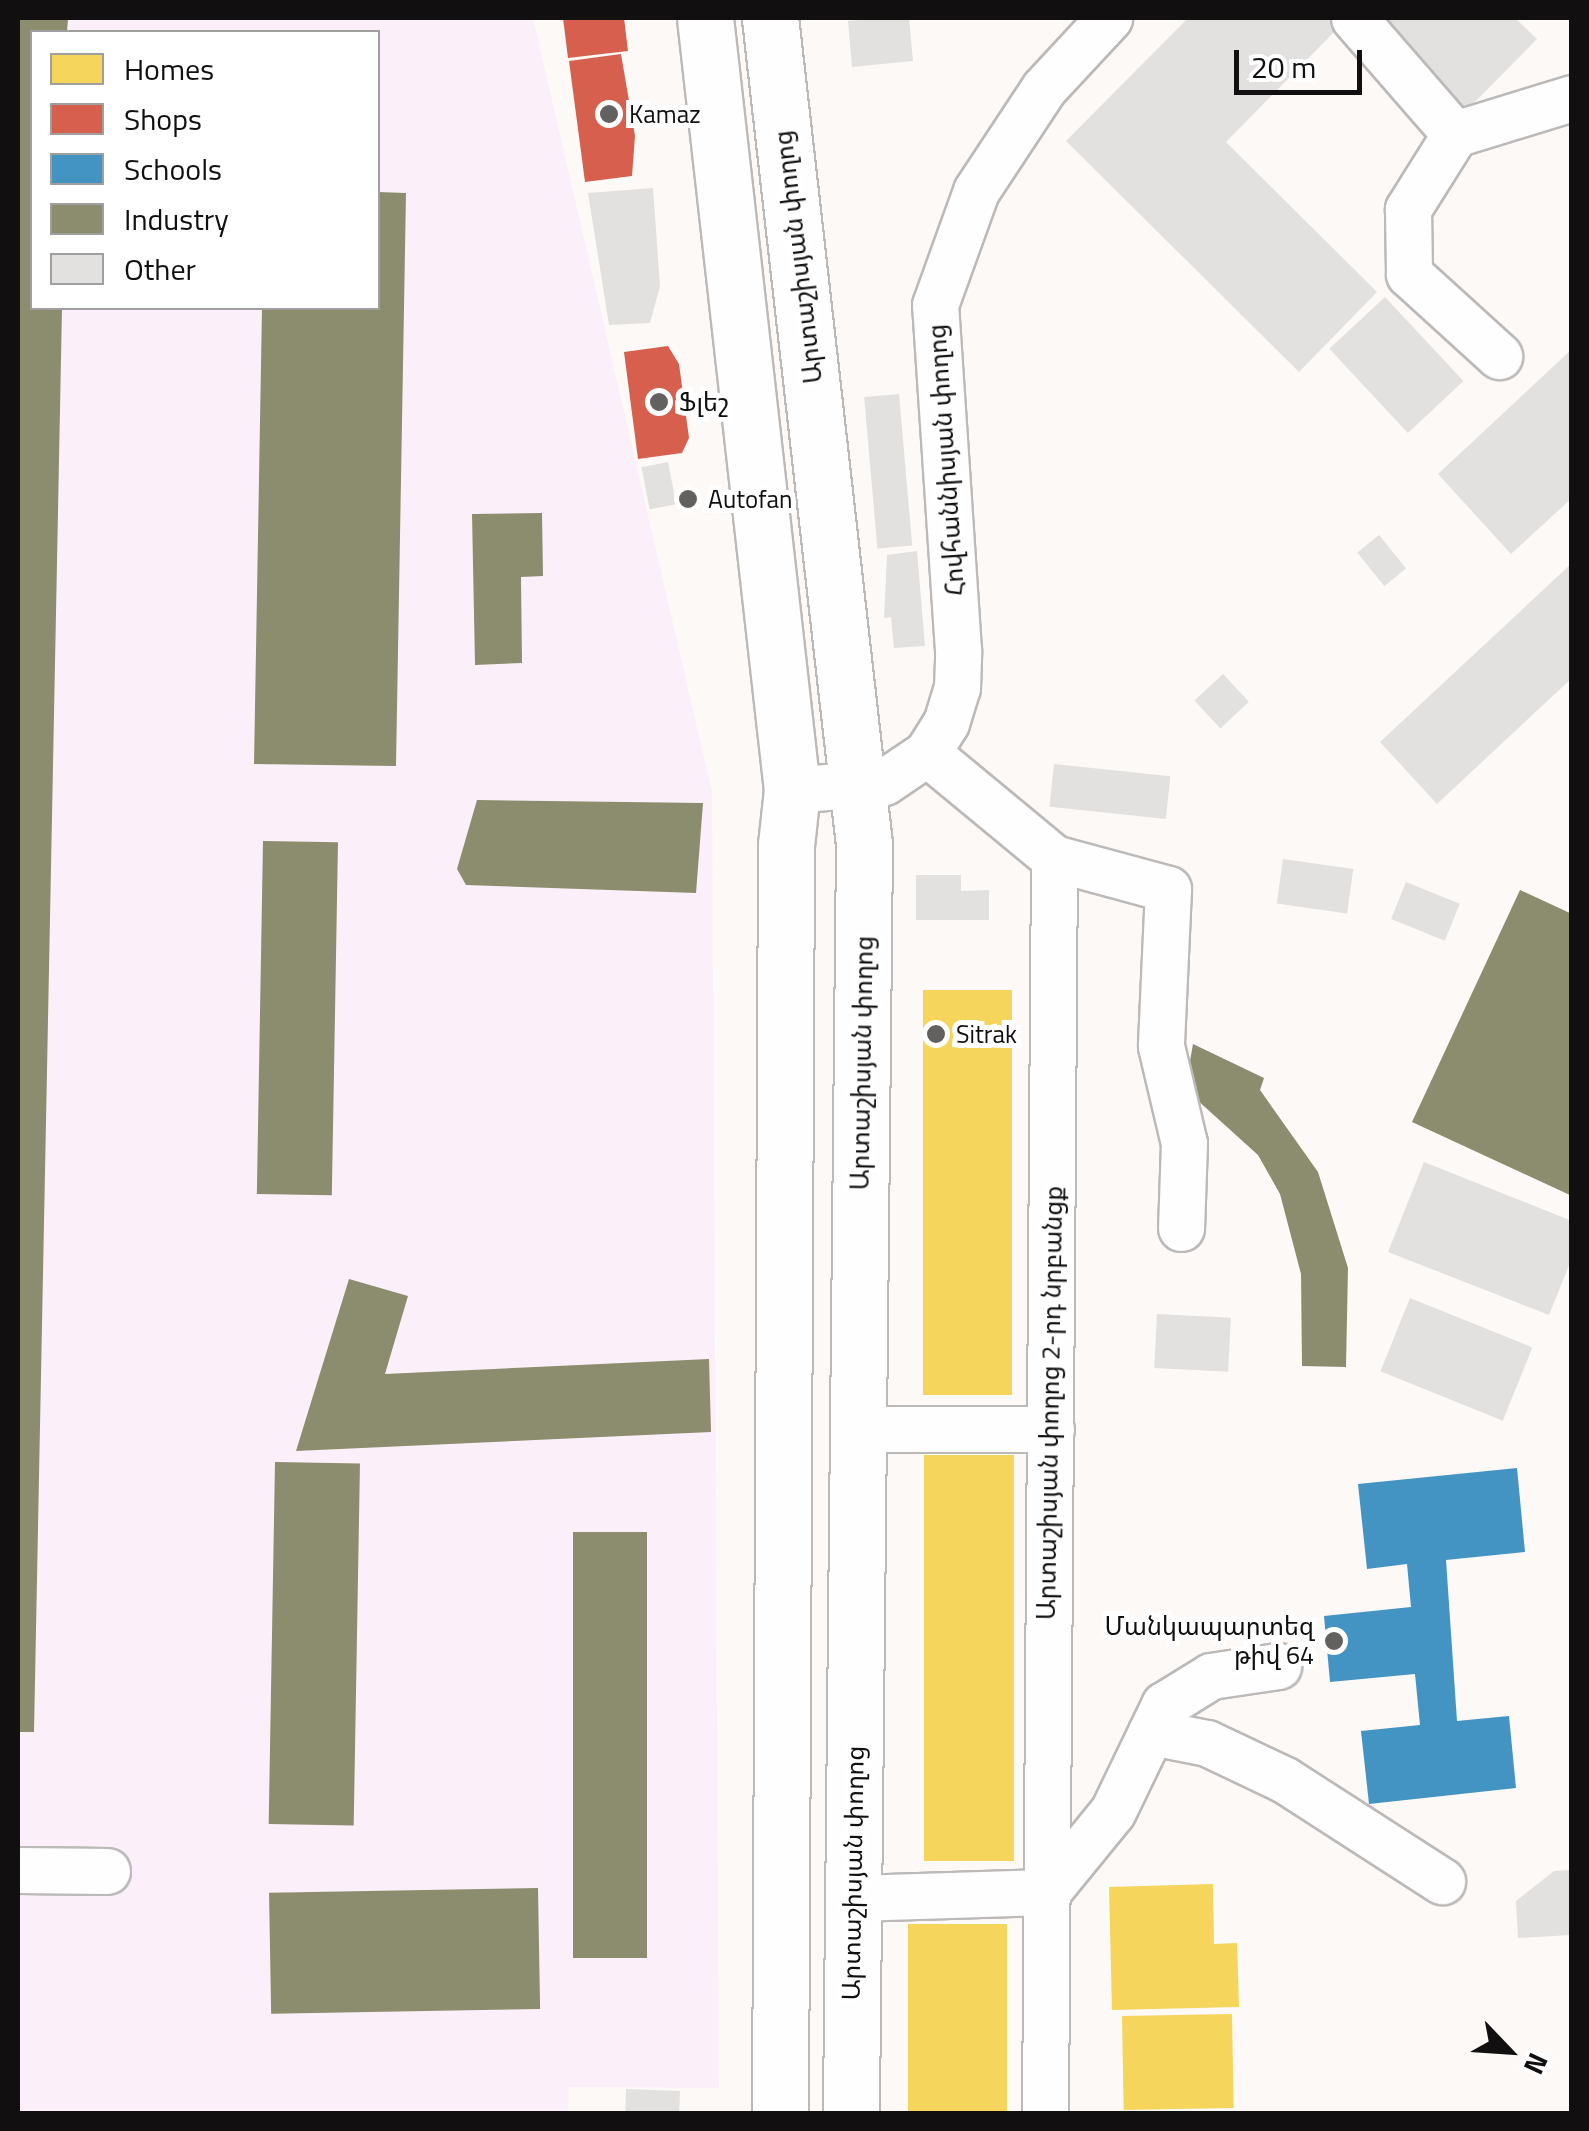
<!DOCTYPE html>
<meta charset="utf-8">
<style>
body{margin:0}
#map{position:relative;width:1589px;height:2131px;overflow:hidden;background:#fcf9f7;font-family:"Titillium Web","Noto Sans Armenian",sans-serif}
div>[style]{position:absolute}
.industrial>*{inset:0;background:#fbf0f9}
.homes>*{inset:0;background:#f6d55c;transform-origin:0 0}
.shops>*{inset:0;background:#d6604d}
.schools>*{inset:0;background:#4393c3}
.industry>*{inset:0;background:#8c8c6e;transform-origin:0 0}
.building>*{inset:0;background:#e3e1df;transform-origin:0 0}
.roads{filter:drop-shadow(2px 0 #bcbab9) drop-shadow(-2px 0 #bcbab9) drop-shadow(0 2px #bcbab9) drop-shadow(0 -2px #bcbab9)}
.minor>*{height:45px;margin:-22.5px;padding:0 22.5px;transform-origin:22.5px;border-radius:22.5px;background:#fffefe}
.major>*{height:55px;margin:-27.5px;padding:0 27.5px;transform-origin:27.5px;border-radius:27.5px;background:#fffefe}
.dots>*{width:28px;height:28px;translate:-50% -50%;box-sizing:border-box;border:5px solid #fff;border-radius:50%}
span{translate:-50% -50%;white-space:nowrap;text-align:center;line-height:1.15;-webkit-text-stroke:10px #fff;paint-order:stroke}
.poi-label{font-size:25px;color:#110f0f}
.left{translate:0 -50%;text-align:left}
.right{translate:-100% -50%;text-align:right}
.street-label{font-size:25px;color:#110f0f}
.frame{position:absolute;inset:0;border:20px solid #110f0f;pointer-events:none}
.legend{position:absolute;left:30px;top:30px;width:350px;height:280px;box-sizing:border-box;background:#fff;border:2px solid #a09f9f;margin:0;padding:12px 18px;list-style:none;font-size:30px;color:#110f0f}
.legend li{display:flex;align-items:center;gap:20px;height:50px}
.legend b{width:50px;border:2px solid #a09f9f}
.north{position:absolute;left:1459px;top:2001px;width:100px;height:100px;-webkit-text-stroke:8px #fff;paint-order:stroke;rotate:115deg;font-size:28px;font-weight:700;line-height:40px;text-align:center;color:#110f0f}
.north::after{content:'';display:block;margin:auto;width:35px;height:45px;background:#110f0f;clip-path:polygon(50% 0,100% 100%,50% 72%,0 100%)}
.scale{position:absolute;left:1234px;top:50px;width:128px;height:45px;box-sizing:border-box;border:5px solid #110f0f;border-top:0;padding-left:12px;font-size:30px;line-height:35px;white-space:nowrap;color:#110f0f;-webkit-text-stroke:8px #fff;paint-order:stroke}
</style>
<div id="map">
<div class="industrial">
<i style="clip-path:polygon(evenodd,18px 18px,533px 18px,712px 792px,719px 2088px,569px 2087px,568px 2114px,18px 2113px,18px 18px,32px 32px,378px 32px,378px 308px,32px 308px,32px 32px)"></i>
</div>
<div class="homes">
<i style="left:923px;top:990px;width:89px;height:405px"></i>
<i style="left:924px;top:1455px;width:90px;height:406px"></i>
<i style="clip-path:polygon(1213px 1884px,1214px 1944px,1237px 1943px,1239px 2007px,1112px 2010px,1109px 1887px)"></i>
<i style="left:908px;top:1924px;width:99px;height:190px"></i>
<i style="left:1232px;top:2014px;width:94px;height:110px;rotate:89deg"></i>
</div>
<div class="shops">
<i style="clip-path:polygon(563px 18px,624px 18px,628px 51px,568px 58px)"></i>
<i style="clip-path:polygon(621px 54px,635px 136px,632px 176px,585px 182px,569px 61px)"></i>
<i style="clip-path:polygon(668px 346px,679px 364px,689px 438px,682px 453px,638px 459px,624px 352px)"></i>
</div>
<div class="schools">
<i style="clip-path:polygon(1517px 1468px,1525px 1552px,1446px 1560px,1457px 1721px,1509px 1716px,1516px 1788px,1369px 1804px,1361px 1731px,1420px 1725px,1415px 1674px,1330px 1682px,1324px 1616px,1411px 1607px,1407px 1564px,1367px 1569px,1358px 1484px)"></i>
</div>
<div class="industry">
<i style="clip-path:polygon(18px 18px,68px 18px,67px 32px,32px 32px,32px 308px,62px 308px,34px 1732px,18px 1732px)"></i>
<i style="clip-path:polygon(378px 192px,406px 193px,396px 766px,254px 764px,262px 308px,378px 308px)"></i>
<i style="clip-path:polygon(542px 513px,543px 576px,521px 577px,522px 663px,475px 665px,472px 514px)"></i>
<i style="clip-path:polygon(477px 800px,703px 803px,696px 893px,466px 885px,457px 869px)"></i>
<i style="left:263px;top:841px;width:75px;height:353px;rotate:1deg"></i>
<i style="clip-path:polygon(1520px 890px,1572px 914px,1572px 1196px,1412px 1122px)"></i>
<i style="clip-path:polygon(1193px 1044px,1264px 1078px,1260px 1090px,1318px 1172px,1348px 1268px,1346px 1367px,1302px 1366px,1301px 1274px,1280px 1194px,1258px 1155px,1185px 1089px)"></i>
<i style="clip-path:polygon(349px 1279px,408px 1296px,385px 1374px,709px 1359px,711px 1432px,296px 1451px)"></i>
<i style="left:275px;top:1462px;width:85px;height:362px;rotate:1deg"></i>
<i style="left:573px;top:1532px;width:74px;height:426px"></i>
<i style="left:538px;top:1888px;width:121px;height:269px;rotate:89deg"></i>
</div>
<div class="building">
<i style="clip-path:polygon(878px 18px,909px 18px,913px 61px,852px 67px,848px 21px)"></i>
<i style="clip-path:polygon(1188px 18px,1335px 18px,1342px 24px,1226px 142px,1377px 292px,1299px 372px,1066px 141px)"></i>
<i style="clip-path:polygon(1361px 18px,1515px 18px,1537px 39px,1461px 116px)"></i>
<i style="clip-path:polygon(653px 188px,660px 286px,650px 323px,609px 325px,588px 193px)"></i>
<i style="left:1385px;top:297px;width:115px;height:76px;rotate:47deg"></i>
<i style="clip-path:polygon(1572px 349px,1572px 498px,1511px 554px,1438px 474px)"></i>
<i style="left:899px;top:394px;width:152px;height:35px;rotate:85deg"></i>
<i style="left:668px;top:462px;width:43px;height:27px;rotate:79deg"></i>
<i style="left:1379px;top:535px;width:43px;height:28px;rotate:51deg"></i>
<i style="clip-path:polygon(917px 551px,925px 646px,894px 648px,891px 617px,884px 618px,887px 555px)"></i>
<i style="clip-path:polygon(1572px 563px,1572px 678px,1437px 804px,1380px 742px)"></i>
<i style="left:1223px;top:674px;width:38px;height:39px;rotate:47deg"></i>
<i style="left:1054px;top:764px;width:117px;height:43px;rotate:6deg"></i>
<i style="left:1283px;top:859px;width:71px;height:45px;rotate:8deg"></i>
<i style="clip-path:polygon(916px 875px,961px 875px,961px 891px,989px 890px,989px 920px,916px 920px)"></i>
<i style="left:1406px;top:882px;width:58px;height:40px;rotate:22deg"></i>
<i style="clip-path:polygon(1424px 1162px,1572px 1221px,1572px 1258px,1549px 1315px,1388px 1252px)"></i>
<i style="left:1410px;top:1298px;width:132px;height:79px;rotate:22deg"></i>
<i style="left:1157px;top:1314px;width:74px;height:54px;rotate:3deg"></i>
<i style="clip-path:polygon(1572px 1870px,1572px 1935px,1518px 1938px,1516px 1901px,1554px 1871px)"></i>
<i style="left:626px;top:2089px;width:54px;height:25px;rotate:2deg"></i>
</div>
<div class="roads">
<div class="minor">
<i style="left:1354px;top:18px;width:154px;rotate:49deg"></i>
<i style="left:1455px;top:134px;width:89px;rotate:122.1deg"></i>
<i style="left:1408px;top:209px;width:65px;rotate:89.1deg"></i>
<i style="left:1409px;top:274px;width:122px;rotate:42.3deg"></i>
<i style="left:1455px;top:134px;width:122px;rotate:-17.1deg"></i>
<i style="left:927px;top:753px;width:165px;rotate:39.6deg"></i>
<i style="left:1054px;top:858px;width:1256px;rotate:90.41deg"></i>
<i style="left:792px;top:790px;width:92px;rotate:-5deg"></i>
<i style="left:884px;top:782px;width:52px;rotate:-34deg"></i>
<i style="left:927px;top:753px;width:36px;rotate:-58deg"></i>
<i style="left:946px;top:723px;width:37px;rotate:-73deg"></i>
<i style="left:957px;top:688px;width:38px;rotate:-88deg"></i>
<i style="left:958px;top:650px;width:346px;rotate:-93.8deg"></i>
<i style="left:935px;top:305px;width:121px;rotate:-70.2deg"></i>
<i style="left:976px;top:191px;width:123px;rotate:-56.6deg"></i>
<i style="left:1044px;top:88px;width:96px;rotate:-47.1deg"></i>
<i style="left:1054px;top:858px;width:118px;rotate:15.2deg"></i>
<i style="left:1168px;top:889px;width:157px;rotate:92.6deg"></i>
<i style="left:1161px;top:1046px;width:100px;rotate:76.7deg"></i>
<i style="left:1184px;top:1143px;width:85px;rotate:92deg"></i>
<i style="left:858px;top:1429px;width:193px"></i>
<i style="left:1151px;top:1732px;width:57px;rotate:11.1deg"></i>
<i style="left:1207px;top:1743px;width:86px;rotate:25.4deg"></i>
<i style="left:1285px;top:1780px;width:187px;rotate:32.8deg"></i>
<i style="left:18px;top:1870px;width:89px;rotate:0.6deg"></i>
<i style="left:853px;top:1898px;width:194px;rotate:-1.8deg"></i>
<i style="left:1047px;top:1892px;width:104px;rotate:-50.8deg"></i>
<i style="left:1113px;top:1811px;width:118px;rotate:-64.3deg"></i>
<i style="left:1164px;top:1705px;width:55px;rotate:-31.7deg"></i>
<i style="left:1211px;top:1676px;width:68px;rotate:-8.5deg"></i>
</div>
<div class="major">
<i style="left:705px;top:18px;width:777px;rotate:83.57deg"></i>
<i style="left:792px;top:790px;width:55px;rotate:96.2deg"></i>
<i style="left:786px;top:845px;width:1269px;rotate:90.27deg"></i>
<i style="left:770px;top:18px;width:831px;rotate:83.51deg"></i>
<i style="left:864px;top:844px;width:1270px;rotate:90.59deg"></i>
</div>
</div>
<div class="dots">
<i style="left:609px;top:114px;background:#636160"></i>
<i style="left:659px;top:402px;background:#636160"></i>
<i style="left:688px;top:499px;background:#636160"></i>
<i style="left:936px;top:1034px;background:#636160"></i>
<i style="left:1334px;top:1641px;background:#636160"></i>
</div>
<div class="poi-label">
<span class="left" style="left:629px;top:114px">Kamaz</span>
<span class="left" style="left:679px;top:402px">Ֆլեշ</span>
<span class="left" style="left:708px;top:499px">Autofan</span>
<span class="left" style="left:956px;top:1034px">Sitrak</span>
<span class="right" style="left:1314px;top:1641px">Մանկապարտեզ<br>թիվ 64</span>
</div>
<div class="street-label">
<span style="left:798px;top:257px;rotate:-97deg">Արտաշիսյան փողոց</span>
<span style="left:946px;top:460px;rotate:-94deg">Հովհաննիսյան փողոց</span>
<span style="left:862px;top:1063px;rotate:-89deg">Արտաշիսյան փողոց</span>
<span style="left:1050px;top:1403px;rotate:-89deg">Արտաշիսյան փողոց 2-րդ նրբանցք</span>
<span style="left:853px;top:1873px;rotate:-89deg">Արտաշիսյան փողոց</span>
</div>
<div class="frame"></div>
<ul class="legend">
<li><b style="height:28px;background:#f6d55c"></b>Homes</li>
<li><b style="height:28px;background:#d6604d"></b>Shops</li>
<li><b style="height:28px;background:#4393c3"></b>Schools</li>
<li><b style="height:28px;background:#8c8c6e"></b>Industry</li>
<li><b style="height:28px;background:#e3e1df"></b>Other</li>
</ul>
<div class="north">N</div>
<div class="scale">20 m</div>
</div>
